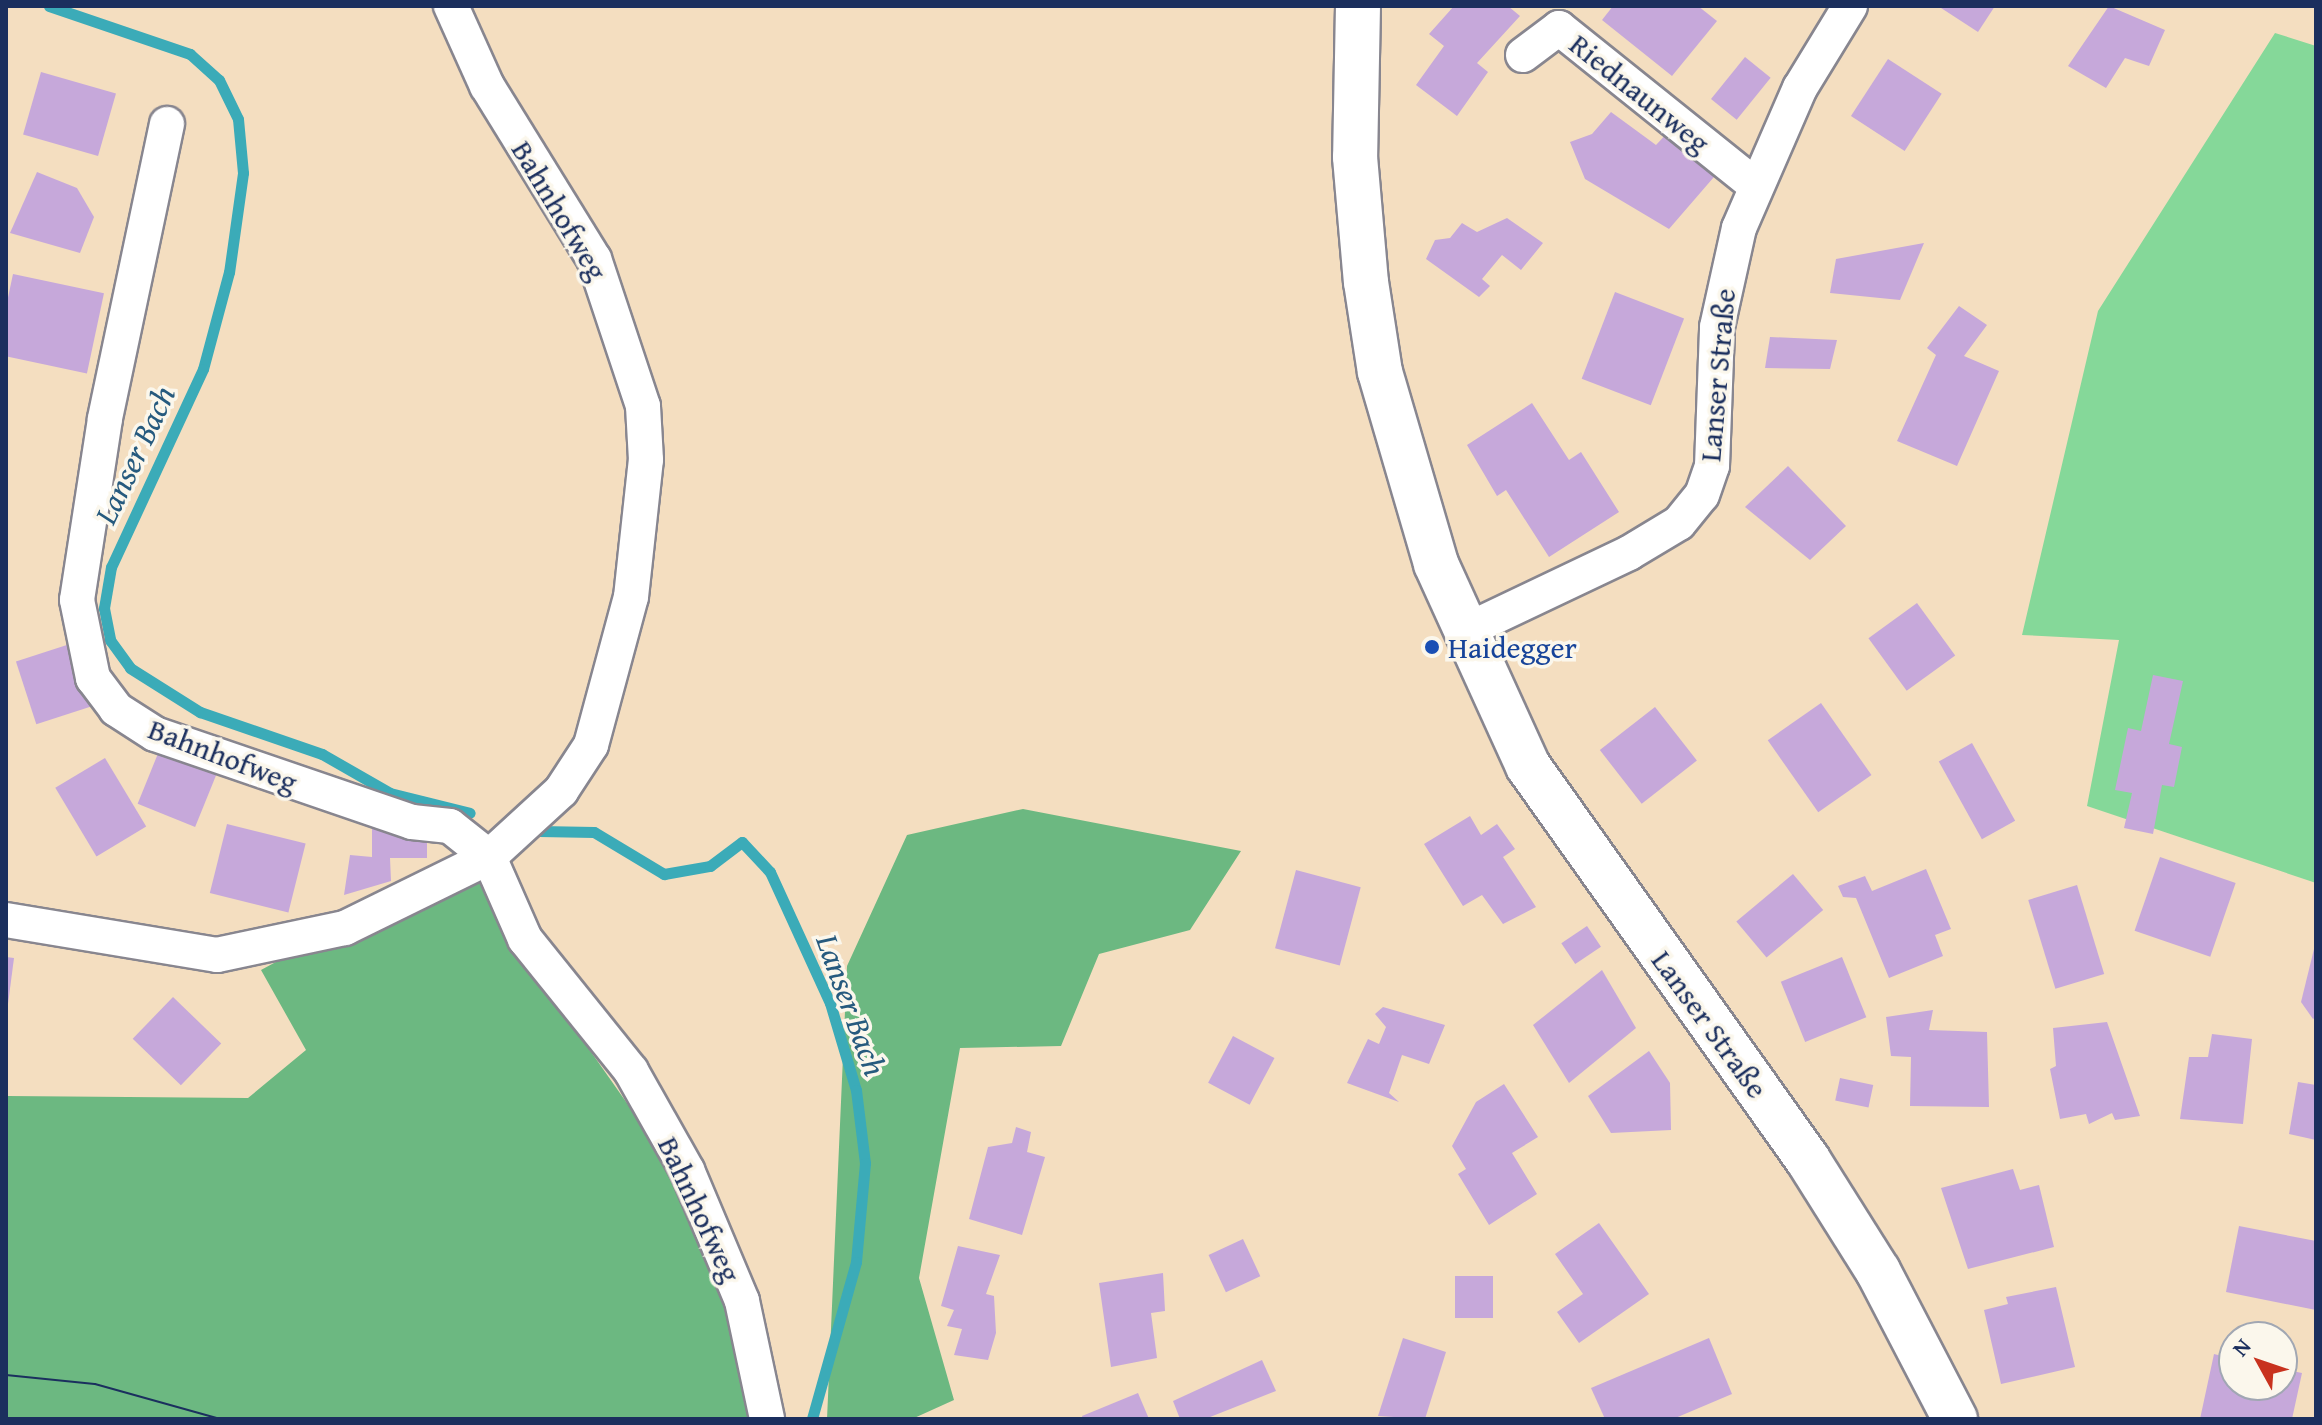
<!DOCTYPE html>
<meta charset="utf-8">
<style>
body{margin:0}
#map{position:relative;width:2322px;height:1425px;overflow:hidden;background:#f4dec0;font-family:"Gentium Book Plus",serif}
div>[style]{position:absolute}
.green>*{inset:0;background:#85d899}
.forest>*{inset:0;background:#6cb881}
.stream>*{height:11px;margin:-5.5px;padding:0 5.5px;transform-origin:5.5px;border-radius:5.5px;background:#3babb8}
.building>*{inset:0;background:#c6a8da;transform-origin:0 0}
.roads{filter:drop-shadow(2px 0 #88868f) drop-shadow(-2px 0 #88868f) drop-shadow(0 2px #88868f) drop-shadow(0 -2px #88868f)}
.minor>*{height:34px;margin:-17px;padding:0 17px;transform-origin:17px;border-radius:17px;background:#fff}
.major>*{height:44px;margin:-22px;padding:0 22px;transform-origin:22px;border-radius:22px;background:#fff}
.tram>*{height:2px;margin:-1px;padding:0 1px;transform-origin:1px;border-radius:1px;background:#1b2f5e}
.dots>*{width:22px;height:22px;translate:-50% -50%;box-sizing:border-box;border:4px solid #fbf7ec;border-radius:50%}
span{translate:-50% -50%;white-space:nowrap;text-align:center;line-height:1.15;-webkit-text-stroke:7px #fbf7ec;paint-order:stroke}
.street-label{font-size:30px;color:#1b2f5e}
.transit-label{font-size:30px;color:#164399}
.left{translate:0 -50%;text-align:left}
.water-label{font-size:32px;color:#265a7e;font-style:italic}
.frame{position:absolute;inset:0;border:8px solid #1b2f5e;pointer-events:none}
.north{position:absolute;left:2218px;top:1321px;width:80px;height:80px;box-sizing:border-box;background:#fbf7ec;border:2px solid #a1a7b3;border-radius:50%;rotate:310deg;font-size:22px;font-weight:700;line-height:32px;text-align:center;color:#1b2f5e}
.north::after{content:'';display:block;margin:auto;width:28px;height:36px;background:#c8321e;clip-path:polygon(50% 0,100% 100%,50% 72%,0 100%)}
</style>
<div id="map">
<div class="green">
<i style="clip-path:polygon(2275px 33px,2316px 46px,2316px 883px,2087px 806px,2119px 640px,2022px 635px,2098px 311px)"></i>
</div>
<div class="forest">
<i style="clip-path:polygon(1023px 809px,1241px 851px,1190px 930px,1099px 954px,1061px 1046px,960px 1048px,919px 1278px,954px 1400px,912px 1419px,827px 1419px,847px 966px,907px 835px)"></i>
<i style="clip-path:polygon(468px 858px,504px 928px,669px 1163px,730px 1315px,753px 1419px,6px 1419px,8px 1096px,248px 1098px,306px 1050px,261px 970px)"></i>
</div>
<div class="stream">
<i style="left:49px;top:6px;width:149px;rotate:18.8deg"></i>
<i style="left:190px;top:54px;width:39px;rotate:42deg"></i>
<i style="left:219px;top:80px;width:43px;rotate:64deg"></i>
<i style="left:238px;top:119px;width:54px;rotate:84.7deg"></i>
<i style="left:243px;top:173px;width:100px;rotate:98deg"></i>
<i style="left:229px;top:272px;width:100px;rotate:105deg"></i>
<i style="left:203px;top:369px;width:218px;rotate:114.9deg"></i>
<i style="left:111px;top:567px;width:42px;rotate:99.7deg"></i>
<i style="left:104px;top:608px;width:33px;rotate:79deg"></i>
<i style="left:110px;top:640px;width:34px;rotate:54deg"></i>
<i style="left:130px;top:668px;width:83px;rotate:32.2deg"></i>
<i style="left:200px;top:712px;width:129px;rotate:19deg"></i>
<i style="left:322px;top:754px;width:78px;rotate:29.8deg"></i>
<i style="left:390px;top:793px;width:82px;rotate:14deg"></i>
<i style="left:539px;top:831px;width:55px;rotate:1deg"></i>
<i style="left:594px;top:832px;width:82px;rotate:31deg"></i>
<i style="left:664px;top:874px;width:47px;rotate:-9.9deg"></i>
<i style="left:710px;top:866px;width:40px;rotate:-37deg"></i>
<i style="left:742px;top:842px;width:41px;rotate:47deg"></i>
<i style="left:770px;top:872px;width:144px;rotate:65.4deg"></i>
<i style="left:830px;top:1003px;width:91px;rotate:73.4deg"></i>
<i style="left:856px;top:1090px;width:74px;rotate:83deg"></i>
<i style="left:865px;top:1163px;width:99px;rotate:95.2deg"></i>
<i style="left:856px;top:1262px;width:163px;rotate:105.7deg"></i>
</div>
<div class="building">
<i style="clip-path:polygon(1454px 6px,1508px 6px,1520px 16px,1477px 63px,1488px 72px,1457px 116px,1416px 85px,1444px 46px,1429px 34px)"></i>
<i style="clip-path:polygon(1613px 6px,1698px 6px,1717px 21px,1672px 76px,1602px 20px)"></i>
<i style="clip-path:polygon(1938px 6px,1995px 6px,1978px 32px)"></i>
<i style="clip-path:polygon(2109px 6px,2165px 30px,2149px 66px,2125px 58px,2106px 88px,2068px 66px)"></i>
<i style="left:1745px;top:57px;width:33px;height:54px;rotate:39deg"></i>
<i style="left:1888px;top:59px;width:64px;height:68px;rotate:33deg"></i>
<i style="left:41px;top:72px;width:78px;height:65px;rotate:16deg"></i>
<i style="clip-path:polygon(1611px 112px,1656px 145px,1671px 129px,1720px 170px,1669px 229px,1585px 179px,1570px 142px,1592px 134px)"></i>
<i style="clip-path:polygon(37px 172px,77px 188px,94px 217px,80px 253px,10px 233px)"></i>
<i style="clip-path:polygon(1507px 218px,1543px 243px,1521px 270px,1502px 255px,1482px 279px,1490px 286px,1479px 297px,1426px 259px,1435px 240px,1450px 238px,1462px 223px,1477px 232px)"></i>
<i style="clip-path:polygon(1924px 243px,1900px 300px,1830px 293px,1836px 259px)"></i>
<i style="left:13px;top:274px;width:93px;height:82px;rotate:12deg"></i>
<i style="left:1615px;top:292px;width:74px;height:93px;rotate:21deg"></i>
<i style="clip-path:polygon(1959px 306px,1987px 325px,1964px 356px,1999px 371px,1957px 466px,1897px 441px,1936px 355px,1927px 348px)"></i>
<i style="clip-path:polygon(1770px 337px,1837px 340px,1830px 369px,1765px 368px)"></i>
<i style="clip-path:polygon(1532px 403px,1569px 460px,1581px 452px,1619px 512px,1549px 557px,1506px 490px,1497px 496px,1467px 445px)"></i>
<i style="clip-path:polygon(1788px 466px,1846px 526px,1810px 560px,1745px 507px)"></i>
<i style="left:1917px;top:603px;width:65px;height:60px;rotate:54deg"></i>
<i style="left:73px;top:643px;width:66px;height:60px;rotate:72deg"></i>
<i style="clip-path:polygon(2153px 675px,2183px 681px,2169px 744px,2182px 747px,2174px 787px,2162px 785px,2153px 834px,2124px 828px,2132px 793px,2115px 790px,2128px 728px,2141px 731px)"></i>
<i style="left:1821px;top:703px;width:88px;height:65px;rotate:55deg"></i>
<i style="left:1655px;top:707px;width:68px;height:70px;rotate:52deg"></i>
<i style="left:1972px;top:743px;width:89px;height:38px;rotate:61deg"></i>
<i style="left:159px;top:751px;width:62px;height:57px;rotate:22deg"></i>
<i style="left:105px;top:758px;width:80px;height:58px;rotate:59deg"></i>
<i style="clip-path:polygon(1470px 816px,1481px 835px,1497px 824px,1515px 849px,1503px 857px,1536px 907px,1503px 924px,1482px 895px,1463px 906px,1424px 844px)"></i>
<i style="left:227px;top:824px;width:81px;height:71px;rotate:14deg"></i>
<i style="clip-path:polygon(372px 826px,427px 827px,427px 858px,390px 858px,391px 881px,344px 895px,350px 855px,372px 857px)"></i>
<i style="left:2160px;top:857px;width:80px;height:78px;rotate:19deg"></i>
<i style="clip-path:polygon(1926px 869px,1951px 929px,1935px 935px,1943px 956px,1889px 978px,1856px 898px,1843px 897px,1838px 886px,1865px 876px,1872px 891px)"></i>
<i style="left:1296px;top:870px;width:67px;height:81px;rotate:15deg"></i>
<i style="left:1793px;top:874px;width:47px;height:74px;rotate:50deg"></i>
<i style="left:2077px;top:885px;width:93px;height:51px;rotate:73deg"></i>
<i style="left:1587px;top:926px;width:25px;height:31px;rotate:56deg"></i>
<i style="clip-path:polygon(2314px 949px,2316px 1017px,2313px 1019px,2301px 1002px)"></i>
<i style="clip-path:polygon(6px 957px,14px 958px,8px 1004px,6px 1004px)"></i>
<i style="left:1842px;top:957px;width:65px;height:66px;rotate:68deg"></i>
<i style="clip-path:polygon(1602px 970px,1636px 1028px,1569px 1083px,1533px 1025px)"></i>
<i style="left:173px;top:997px;width:67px;height:58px;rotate:44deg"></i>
<i style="clip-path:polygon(1383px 1007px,1445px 1025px,1429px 1064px,1402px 1055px,1389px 1093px,1399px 1102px,1347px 1083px,1368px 1039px,1379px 1044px,1386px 1027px,1375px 1014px)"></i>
<i style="clip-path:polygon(1933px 1010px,1929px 1030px,1987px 1032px,1989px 1107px,1910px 1106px,1911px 1057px,1891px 1056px,1886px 1017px)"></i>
<i style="clip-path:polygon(2107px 1022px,2140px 1116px,2115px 1120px,2112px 1113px,2089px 1124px,2086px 1114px,2060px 1119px,2050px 1069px,2056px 1066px,2053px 1028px)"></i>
<i style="clip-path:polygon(2212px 1034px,2252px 1039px,2243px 1124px,2180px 1119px,2189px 1057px,2208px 1057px)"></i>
<i style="left:1233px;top:1036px;width:47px;height:53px;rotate:28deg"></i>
<i style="clip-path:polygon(1649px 1051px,1670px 1083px,1671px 1130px,1611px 1133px,1588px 1096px)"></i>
<i style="left:1840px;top:1078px;width:34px;height:23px;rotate:12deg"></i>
<i style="clip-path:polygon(2298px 1082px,2316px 1085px,2316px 1140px,2289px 1134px)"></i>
<i style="clip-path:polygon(1504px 1084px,1538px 1137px,1512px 1153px,1537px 1194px,1489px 1225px,1458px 1174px,1466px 1169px,1452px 1146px,1476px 1102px)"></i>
<i style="clip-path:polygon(1016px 1127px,1031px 1132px,1027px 1152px,1045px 1157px,1022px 1235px,969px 1219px,988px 1147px,1012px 1143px)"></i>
<i style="clip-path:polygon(2013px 1169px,2020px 1190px,2039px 1185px,2054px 1247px,1968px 1269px,1941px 1188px)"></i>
<i style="clip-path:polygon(1599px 1223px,1649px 1294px,1579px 1343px,1557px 1312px,1583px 1294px,1555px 1254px)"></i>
<i style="clip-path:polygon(2239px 1226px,2316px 1241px,2316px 1310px,2226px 1292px)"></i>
<i style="left:1243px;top:1239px;width:41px;height:38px;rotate:65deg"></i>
<i style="clip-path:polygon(958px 1246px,1000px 1255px,986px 1294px,994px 1296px,996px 1333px,988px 1360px,954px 1355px,962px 1329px,947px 1326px,954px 1310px,941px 1306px)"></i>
<i style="clip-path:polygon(1163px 1273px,1165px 1311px,1151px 1313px,1157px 1358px,1111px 1367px,1099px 1283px)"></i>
<i style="left:1455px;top:1276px;width:38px;height:42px"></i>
<i style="clip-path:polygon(2056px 1287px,2075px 1367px,2001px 1384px,1984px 1310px,2008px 1304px,2006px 1297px)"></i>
<i style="clip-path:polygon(1403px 1338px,1446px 1352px,1425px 1419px,1378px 1416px)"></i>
<i style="clip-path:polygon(1709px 1338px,1732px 1394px,1673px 1419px,1605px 1419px,1591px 1388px)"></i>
<i style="clip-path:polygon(2214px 1354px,2234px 1359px,2234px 1385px,2282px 1385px,2282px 1369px,2302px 1373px,2292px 1419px,2200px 1419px)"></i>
<i style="clip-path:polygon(1262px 1360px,1276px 1391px,1205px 1419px,1180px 1419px,1173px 1401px)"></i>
<i style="clip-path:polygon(1138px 1393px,1149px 1419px,1083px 1419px,1082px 1416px)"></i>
</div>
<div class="roads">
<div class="minor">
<i style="left:1523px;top:55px;width:45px;rotate:-36.9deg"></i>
<i style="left:1559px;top:28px;width:253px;rotate:38.7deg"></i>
<i style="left:167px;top:124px;width:301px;rotate:101.9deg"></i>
<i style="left:105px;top:419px;width:183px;rotate:98.8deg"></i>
<i style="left:77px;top:600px;width:80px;rotate:78.4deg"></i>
<i style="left:93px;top:678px;width:39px;rotate:53deg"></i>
<i style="left:116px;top:709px;width:46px;rotate:32.7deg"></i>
<i style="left:155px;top:734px;width:272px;rotate:18.9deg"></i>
<i style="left:412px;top:822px;width:38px;rotate:6deg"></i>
<i style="left:450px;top:826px;width:50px;rotate:38.5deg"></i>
<i style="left:489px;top:857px;width:90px;rotate:66.3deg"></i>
<i style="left:525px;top:939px;width:169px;rotate:51.2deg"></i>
<i style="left:631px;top:1071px;width:114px;rotate:60.5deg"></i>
<i style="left:687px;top:1170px;width:142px;rotate:67.2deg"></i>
<i style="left:742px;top:1301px;width:121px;rotate:78deg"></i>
<i style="left:1465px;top:631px;width:182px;rotate:-25.4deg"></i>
<i style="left:1629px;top:553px;width:58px;rotate:-31deg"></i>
<i style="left:1679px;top:523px;width:36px;rotate:-51deg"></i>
<i style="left:1702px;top:495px;width:31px;rotate:-71deg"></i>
<i style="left:1712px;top:466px;width:139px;rotate:-87.9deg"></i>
<i style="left:1717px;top:327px;width:101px;rotate:-77.5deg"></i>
<i style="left:1739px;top:228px;width:153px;rotate:-66.5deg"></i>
<i style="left:1800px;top:88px;width:96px;rotate:-58.6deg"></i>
<i style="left:6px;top:920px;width:214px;rotate:9.4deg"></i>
<i style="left:217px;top:955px;width:131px;rotate:-11.9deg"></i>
<i style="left:345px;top:928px;width:161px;rotate:-26.2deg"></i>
<i style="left:489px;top:857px;width:98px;rotate:-42.5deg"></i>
<i style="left:561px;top:791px;width:55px;rotate:-56.9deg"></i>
<i style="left:591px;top:745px;width:153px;rotate:-74.9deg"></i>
<i style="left:631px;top:597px;width:138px;rotate:-83.8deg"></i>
<i style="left:646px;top:460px;width:54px;rotate:-93.2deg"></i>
<i style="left:643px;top:406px;width:155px;rotate:-108.4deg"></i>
<i style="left:594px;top:259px;width:203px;rotate:-121.7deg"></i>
<i style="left:487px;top:86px;width:88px;rotate:-114.2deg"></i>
</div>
<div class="major">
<i style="left:1358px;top:6px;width:151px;rotate:91.1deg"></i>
<i style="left:1355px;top:157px;width:125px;rotate:85deg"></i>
<i style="left:1366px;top:282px;width:91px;rotate:81.2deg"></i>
<i style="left:1380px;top:372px;width:200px;rotate:73.7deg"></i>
<i style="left:1436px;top:564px;width:222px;rotate:65.5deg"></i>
<i style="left:1528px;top:766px;width:483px;rotate:54.6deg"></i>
<i style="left:1808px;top:1160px;width:131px;rotate:57.8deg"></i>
<i style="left:1878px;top:1271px;width:167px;rotate:62.5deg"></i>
</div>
</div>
<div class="tram">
<i style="left:6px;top:1375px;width:89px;rotate:5.8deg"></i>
<i style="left:95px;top:1384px;width:130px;rotate:15.6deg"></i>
</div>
<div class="dots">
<i style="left:1432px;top:647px;background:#1a4fb4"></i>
</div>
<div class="street-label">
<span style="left:1640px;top:93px;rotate:39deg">Riednaunweg</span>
<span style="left:560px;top:210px;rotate:59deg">Bahnhofweg</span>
<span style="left:1717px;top:375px;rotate:-85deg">Lanser Straße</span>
<span style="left:223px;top:755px;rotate:21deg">Bahnhofweg</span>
<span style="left:1710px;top:1024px;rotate:54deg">Lanser Straße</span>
<span style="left:700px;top:1209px;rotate:65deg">Bahnhofweg</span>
</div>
<div class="transit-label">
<span class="left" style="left:1448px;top:647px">Haidegger</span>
</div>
<div class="water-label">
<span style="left:135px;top:455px;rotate:-65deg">Lanser Bach</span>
<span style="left:851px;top:1005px;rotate:70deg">Lanser Bach</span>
</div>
<div class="frame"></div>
<div class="north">N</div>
</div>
